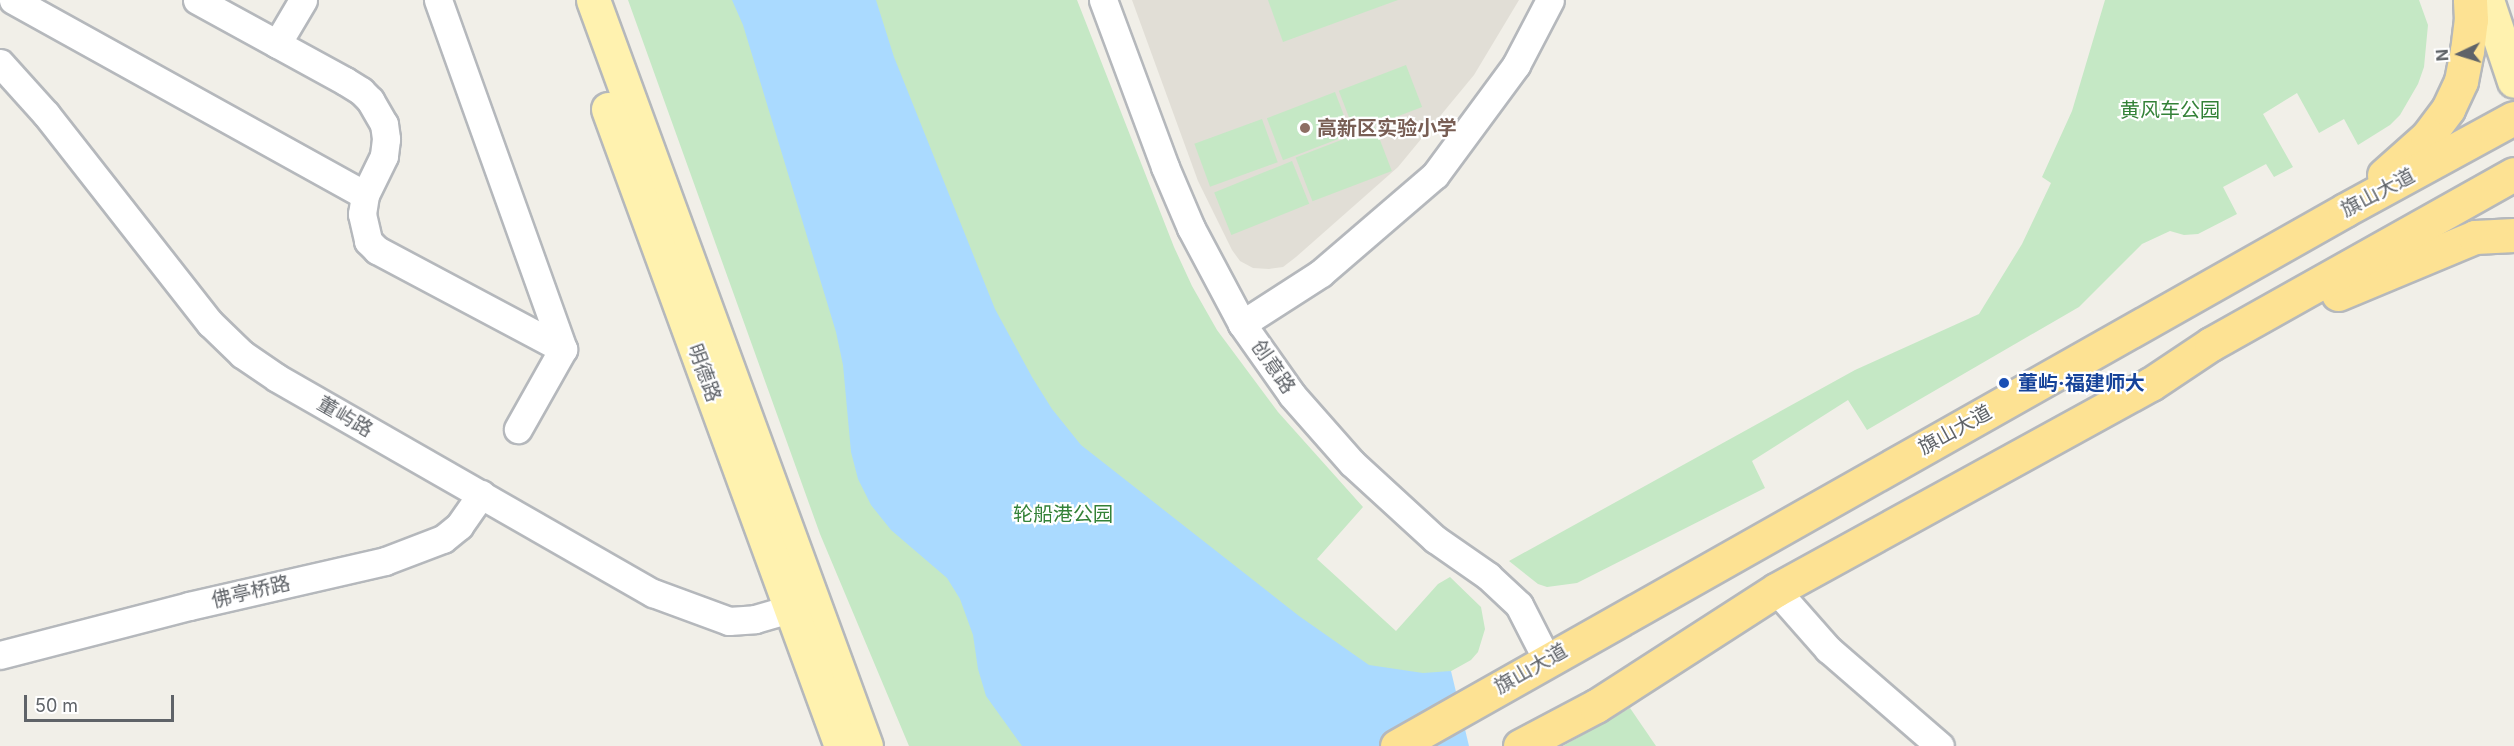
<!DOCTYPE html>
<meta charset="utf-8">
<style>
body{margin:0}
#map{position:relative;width:2514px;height:746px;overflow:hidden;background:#f1efe8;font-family:Inter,"Noto Sans SC",sans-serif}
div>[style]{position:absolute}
.education>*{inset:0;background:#e1ded6}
.green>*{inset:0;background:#c5e8c5;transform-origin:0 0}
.water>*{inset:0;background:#aadaff}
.roads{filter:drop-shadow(2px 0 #b5b8bc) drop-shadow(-2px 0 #b5b8bc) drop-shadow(0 2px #b5b8bc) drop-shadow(0 -2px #b5b8bc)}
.minor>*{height:27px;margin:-13.5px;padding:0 13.5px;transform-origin:13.5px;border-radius:13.5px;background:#fff}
.major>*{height:33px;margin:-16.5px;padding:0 16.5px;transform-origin:16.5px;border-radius:16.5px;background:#fff2af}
.highway>*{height:33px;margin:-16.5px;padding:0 16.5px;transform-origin:16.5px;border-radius:16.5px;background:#fde293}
.dots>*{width:16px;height:16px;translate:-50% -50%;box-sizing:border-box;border:3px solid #fff;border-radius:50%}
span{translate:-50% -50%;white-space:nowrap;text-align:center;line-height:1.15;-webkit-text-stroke:4.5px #fff;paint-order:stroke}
.park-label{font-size:20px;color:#348238}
.education-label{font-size:20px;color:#785e54;font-weight:700}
.left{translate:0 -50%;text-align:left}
.street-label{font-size:20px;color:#5f6368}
.transit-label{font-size:20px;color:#164399;font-weight:700}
.north{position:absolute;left:2430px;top:24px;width:60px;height:60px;-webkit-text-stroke:4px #fff;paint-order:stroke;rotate:266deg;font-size:16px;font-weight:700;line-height:24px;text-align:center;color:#5f6368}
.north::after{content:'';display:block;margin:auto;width:21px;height:27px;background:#5f6368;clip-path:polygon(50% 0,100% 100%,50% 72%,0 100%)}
.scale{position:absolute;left:24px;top:695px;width:150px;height:27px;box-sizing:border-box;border:3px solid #5f6368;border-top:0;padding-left:8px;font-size:18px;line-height:21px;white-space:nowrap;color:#5f6368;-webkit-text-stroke:4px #fff;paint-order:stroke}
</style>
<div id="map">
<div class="education">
<i style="clip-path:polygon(1132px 0,1519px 0,1474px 75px,1398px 167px,1296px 257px,1283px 267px,1269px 269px,1253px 268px,1240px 261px,1232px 250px,1198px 181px)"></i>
</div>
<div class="green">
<i style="clip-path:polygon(628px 0,1077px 0,1174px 247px,1192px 286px,1217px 330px,1278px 412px,1363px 507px,1317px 559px,1396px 631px,1438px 584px,1450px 577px,1481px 607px,1485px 629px,1478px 652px,1471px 660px,1317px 746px,909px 746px,820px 534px)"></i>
<i style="clip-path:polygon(1268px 0,1398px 0,1283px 42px)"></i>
<i style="clip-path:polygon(2105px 0,2419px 0,2428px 25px,2424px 67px,2418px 84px,2400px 115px,2390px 125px,2358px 145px,2344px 119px,2319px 133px,2297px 93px,2263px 114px,2293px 167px,2274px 177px,2266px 164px,2223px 187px,2237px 214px,2198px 234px,2184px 235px,2170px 231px,2142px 244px,2079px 307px,1867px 430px,1848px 400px,1752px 461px,1765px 488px,1577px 583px,1547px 587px,1538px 584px,1509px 561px,1855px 370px,1979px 314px,2022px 244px,2051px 183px,2042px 177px,2072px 111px)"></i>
<i style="left:1406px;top:65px;width:45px;height:72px;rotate:69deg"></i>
<i style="left:1335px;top:92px;width:45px;height:73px;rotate:69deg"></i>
<i style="left:1262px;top:119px;width:46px;height:72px;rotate:70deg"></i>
<i style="left:1375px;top:127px;width:47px;height:85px;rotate:69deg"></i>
<i style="left:1292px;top:161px;width:46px;height:84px;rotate:68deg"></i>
<i style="clip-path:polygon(1630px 708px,1656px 746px,1563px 746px)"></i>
</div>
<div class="water">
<i style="clip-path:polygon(732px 0,876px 0,894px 57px,995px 309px,1032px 377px,1052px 409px,1081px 445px,1299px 616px,1369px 665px,1423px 673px,1451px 671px,1469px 746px,1022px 746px,986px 696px,978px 669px,973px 635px,960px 599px,947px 578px,891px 530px,871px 505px,858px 479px,851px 452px,843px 365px,836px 332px,743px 25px)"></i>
</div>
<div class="roads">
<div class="minor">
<i style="left:13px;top:0;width:402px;rotate:29deg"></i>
<i style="left:197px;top:0;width:169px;rotate:28.7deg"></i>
<i style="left:345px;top:81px;width:19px;rotate:32deg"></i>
<i style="left:361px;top:91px;width:13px;rotate:45deg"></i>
<i style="left:370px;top:100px;width:28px;rotate:60deg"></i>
<i style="left:384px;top:124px;width:15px;rotate:82deg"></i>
<i style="left:386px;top:139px;width:17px;rotate:97deg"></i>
<i style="left:384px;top:156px;width:43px;rotate:116deg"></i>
<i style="left:365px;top:195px;width:19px;rotate:99deg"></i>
<i style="left:362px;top:214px;width:28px;rotate:77deg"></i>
<i style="left:368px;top:241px;width:13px;rotate:45deg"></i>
<i style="left:377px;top:250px;width:211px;rotate:28deg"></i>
<i style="left:438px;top:0;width:371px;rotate:70.3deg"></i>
<i style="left:563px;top:349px;width:92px;rotate:119.4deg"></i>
<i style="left:1103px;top:0;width:178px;rotate:69.6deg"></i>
<i style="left:1165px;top:167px;width:66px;rotate:66.9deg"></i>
<i style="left:1191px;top:228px;width:109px;rotate:62deg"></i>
<i style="left:1242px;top:324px;width:87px;rotate:54.8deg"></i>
<i style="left:1292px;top:395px;width:91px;rotate:48.6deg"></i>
<i style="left:1352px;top:463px;width:113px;rotate:42.5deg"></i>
<i style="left:1435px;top:539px;width:65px;rotate:34.9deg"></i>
<i style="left:1488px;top:576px;width:42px;rotate:43.1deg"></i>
<i style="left:1519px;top:605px;width:62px;rotate:63deg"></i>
<i style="left:277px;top:44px;width:51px;rotate:-59.4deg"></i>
<i style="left:0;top:63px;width:69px;rotate:48deg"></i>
<i style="left:46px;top:114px;width:266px;rotate:51.9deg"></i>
<i style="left:210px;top:323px;width:45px;rotate:44.1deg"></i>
<i style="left:242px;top:354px;width:42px;rotate:34.4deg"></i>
<i style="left:277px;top:378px;width:433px;rotate:29.8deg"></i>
<i style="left:653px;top:593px;width:81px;rotate:20.2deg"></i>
<i style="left:729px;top:621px;width:26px;rotate:-4deg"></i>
<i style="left:755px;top:619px;width:36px;rotate:-16deg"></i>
<i style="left:790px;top:609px;width:22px;rotate:74deg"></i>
<i style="left:1242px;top:324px;width:94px;rotate:-32.8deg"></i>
<i style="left:1321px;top:273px;width:150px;rotate:-40.7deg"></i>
<i style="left:1435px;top:175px;width:137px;rotate:-53.6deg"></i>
<i style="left:1516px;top:65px;width:73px;rotate:-62.4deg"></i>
<i style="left:1776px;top:590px;width:79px;rotate:48.6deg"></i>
<i style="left:1828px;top:649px;width:148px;rotate:40.9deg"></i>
<i style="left:0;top:655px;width:195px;rotate:-14.5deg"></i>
<i style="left:189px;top:606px;width:201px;rotate:-12.9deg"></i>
<i style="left:385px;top:561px;width:62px;rotate:-20.8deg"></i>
<i style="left:443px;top:539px;width:21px;rotate:-39deg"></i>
<i style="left:459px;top:526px;width:39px;rotate:-55deg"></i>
</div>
<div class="major">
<i style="left:593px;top:0;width:794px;rotate:69.9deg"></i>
<i style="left:2487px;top:0;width:85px;rotate:71.6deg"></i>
<i style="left:608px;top:109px;width:678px;rotate:69.91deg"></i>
</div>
<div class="highway">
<i style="left:2384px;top:175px;width:57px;rotate:-41.5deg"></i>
<i style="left:2427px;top:137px;width:35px;rotate:-53deg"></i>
<i style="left:2448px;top:109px;width:31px;rotate:-65deg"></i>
<i style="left:2461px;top:81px;width:31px;rotate:-79deg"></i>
<i style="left:2467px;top:51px;width:31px;rotate:-83deg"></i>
<i style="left:2471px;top:20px;width:20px;rotate:-93deg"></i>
<i style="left:2338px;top:294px;width:148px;rotate:-22.6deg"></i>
<i style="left:2475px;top:237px;width:39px;rotate:-3deg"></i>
<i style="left:1397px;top:746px;width:1089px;rotate:-29.48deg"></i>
<i style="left:2345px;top:210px;width:192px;rotate:-28.6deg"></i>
<i style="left:1520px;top:746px;width:86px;rotate:-27.8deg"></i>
<i style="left:1596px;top:706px;width:214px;rotate:-32.8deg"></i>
<i style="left:1776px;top:590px;width:428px;rotate:-28.8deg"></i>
<i style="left:2151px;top:384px;width:72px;rotate:-33.7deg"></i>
<i style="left:2211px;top:344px;width:347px;rotate:-29.3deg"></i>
</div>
</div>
<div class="dots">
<i style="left:1305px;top:128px;background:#8d6e63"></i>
<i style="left:2004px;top:383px;background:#1a4fb4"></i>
</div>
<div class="park-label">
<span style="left:2170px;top:110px">黄风车公园</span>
<span style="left:1063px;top:514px">轮船港公园</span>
</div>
<div class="education-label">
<span class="left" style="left:1317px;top:128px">高新区实验小学</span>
</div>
<div class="street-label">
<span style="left:2378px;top:193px;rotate:-28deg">旗山大道</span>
<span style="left:1273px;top:367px;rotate:55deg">创意路</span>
<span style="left:704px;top:373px;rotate:70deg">明德路</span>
<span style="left:345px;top:417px;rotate:30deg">董屿路</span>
<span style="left:1955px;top:430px;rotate:-29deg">旗山大道</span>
<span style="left:251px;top:592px;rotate:-13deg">佛亭桥路</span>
<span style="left:1531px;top:669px;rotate:-30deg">旗山大道</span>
</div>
<div class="transit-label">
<span class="left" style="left:2018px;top:383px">董屿·福建师大</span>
</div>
<div class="north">N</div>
<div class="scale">50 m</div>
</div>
